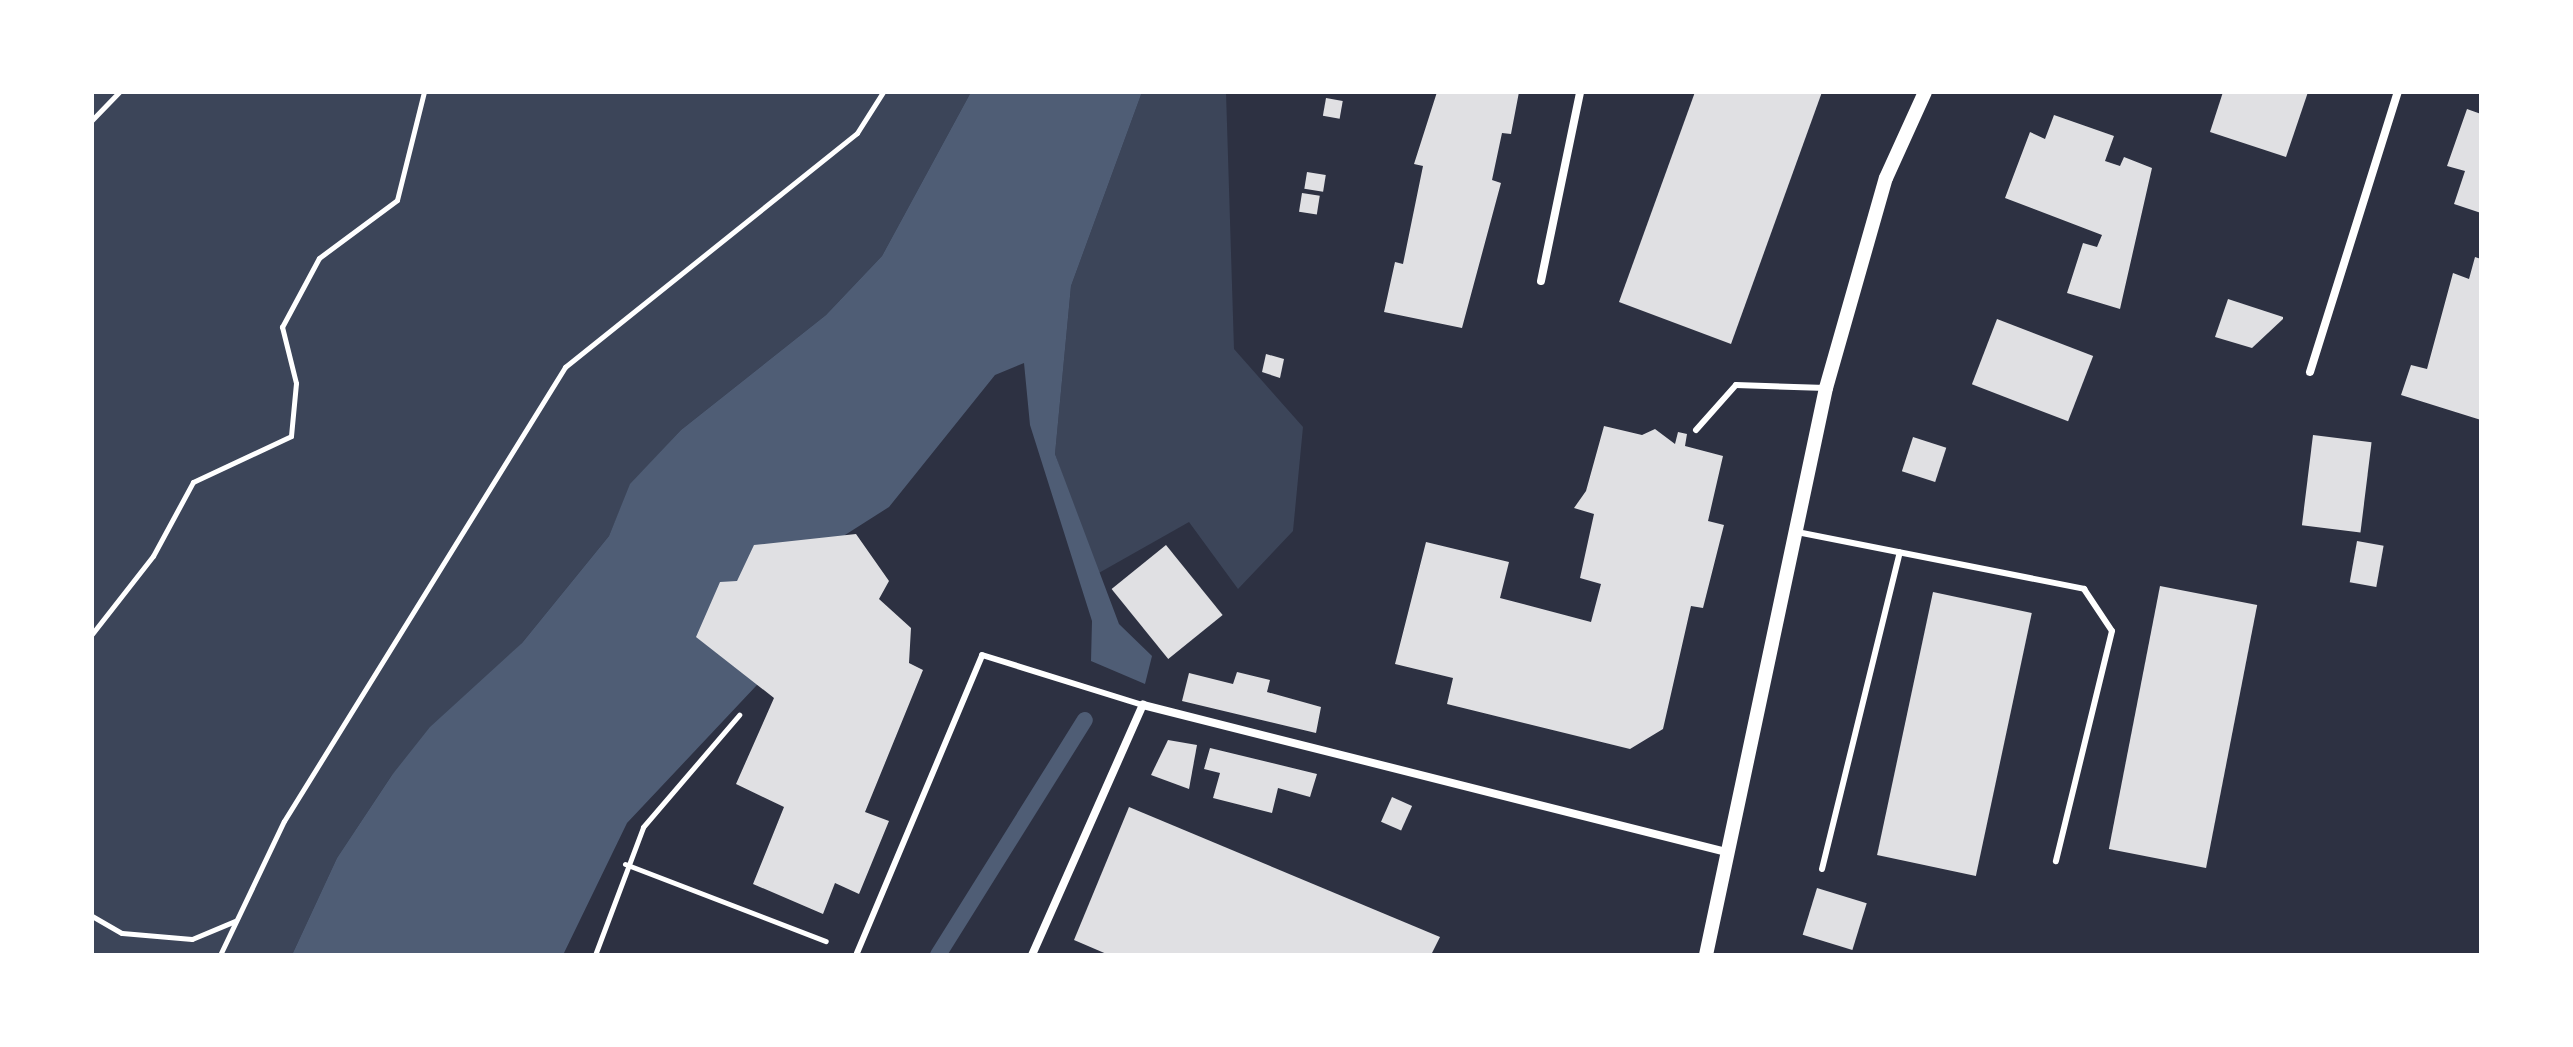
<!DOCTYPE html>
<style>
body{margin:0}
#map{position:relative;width:2573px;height:1047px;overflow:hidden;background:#2d3142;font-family:Literata,serif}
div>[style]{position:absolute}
.green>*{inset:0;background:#3c4559}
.water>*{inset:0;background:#4f5d75}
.stream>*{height:16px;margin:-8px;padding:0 8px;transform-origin:8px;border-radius:8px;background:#4f5d75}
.building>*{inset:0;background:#e0e0e3;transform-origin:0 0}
.path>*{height:5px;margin:-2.5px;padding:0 2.5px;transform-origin:2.5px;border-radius:2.5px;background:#fff}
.service>*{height:6px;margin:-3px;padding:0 3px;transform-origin:3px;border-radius:3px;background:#fff}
.minor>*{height:8px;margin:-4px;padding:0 4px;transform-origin:4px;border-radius:4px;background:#fff}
.tertiary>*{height:14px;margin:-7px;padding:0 7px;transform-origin:7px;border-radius:7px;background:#fff}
span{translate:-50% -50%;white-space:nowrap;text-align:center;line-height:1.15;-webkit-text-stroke:7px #fff;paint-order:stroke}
.frame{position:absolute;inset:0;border:94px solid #fff;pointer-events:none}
</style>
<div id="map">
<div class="green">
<i style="clip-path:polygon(92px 92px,971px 92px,882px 256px,826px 315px,681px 430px,631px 484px,609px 536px,522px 643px,392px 775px,337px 858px,292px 955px,92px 955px)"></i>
<i style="clip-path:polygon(1142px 92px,1226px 92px,1234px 349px,1303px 427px,1293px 531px,1238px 589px,1189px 522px,1097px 574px,1055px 454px,1071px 286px)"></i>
</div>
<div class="water">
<i style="clip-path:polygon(971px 92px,1142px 92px,1071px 286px,1055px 454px,1119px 624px,1152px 656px,1145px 684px,1091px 661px,1092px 621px,1030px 425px,1024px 363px,995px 375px,889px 507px,845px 535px,848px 562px,790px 650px,627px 823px,563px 955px,292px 955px,337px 858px,392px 775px,430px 727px,522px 643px,609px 536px,630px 484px,681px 430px,826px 315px,882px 256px)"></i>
</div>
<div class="stream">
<i style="left:938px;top:955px;width:277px;rotate:-58deg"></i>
</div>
<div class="building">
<i style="clip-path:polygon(1437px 92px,1519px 92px,1511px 134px,1502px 133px,1492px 180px,1501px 183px,1462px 328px,1384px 312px,1395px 262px,1403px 264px,1423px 166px,1414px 164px)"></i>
<i style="clip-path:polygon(1695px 92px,1822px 92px,1731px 344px,1619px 302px)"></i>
<i style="clip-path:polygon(2223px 92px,2308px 92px,2286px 157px,2210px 132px)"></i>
<i style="left:1326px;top:98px;width:17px;height:18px;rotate:10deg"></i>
<i style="clip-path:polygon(2467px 109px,2481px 114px,2481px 213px,2454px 204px,2465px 171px,2447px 166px)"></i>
<i style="clip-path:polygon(2054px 115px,2114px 136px,2105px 161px,2120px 166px,2124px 157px,2152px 168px,2120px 309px,2067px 293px,2083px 243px,2097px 247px,2102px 235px,2005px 198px,2030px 132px,2045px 139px)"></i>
<i style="left:1307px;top:172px;width:19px;height:17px;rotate:9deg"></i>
<i style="left:1302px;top:193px;width:18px;height:19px;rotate:9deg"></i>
<i style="clip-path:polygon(2475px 257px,2481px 259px,2481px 420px,2401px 395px,2411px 365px,2427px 369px,2453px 273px,2469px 279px)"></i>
<i style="clip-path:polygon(2228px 299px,2283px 317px,2283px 319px,2252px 348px,2215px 337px)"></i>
<i style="left:1997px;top:319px;width:103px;height:70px;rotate:21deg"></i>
<i style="clip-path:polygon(1266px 354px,1284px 359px,1280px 378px,1262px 372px)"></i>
<i style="clip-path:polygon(1604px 426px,1642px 435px,1655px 429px,1675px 444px,1678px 432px,1687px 434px,1685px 446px,1723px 456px,1708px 521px,1724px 525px,1703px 608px,1691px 606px,1663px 729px,1630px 749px,1447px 704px,1453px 678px,1395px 664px,1426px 542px,1509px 562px,1500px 598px,1591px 622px,1601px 584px,1580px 578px,1594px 514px,1574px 508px,1586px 491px)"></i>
<i style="left:2313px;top:435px;width:59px;height:91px;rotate:7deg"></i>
<i style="left:1913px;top:437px;width:35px;height:36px;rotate:18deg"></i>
<i style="clip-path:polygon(856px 534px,889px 581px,879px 599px,911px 628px,909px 663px,923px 670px,865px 812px,889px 821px,859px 894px,835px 883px,823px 914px,753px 884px,784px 807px,736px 784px,774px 698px,696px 637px,720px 582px,737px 581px,754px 545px)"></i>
<i style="left:2357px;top:541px;width:27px;height:42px;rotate:10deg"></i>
<i style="left:1166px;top:545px;width:90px;height:70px;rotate:51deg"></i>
<i style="left:2160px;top:586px;width:99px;height:268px;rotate:11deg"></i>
<i style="left:1933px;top:592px;width:101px;height:269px;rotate:12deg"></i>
<i style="clip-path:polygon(1237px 672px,1270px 680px,1267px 692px,1321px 707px,1316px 733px,1182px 701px,1189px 673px,1233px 684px)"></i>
<i style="clip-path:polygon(1168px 740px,1197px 745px,1189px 789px,1151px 775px)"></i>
<i style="clip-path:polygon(1210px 748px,1317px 774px,1310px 797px,1278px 788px,1272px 813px,1213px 798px,1220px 773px,1204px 769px)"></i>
<i style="left:1392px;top:797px;width:22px;height:27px;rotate:24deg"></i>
<i style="clip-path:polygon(1129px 807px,1440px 937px,1431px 955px,1109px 955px,1074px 940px)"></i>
<i style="left:1817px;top:888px;width:52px;height:49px;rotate:17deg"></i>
</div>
<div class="path">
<i style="left:92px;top:120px;width:39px;rotate:-46deg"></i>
<i style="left:92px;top:634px;width:99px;rotate:-52deg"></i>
<i style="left:153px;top:556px;width:84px;rotate:-61.6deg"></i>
<i style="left:193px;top:482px;width:108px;rotate:-25.1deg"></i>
<i style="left:291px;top:436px;width:53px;rotate:-84.6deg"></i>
<i style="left:296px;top:383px;width:58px;rotate:-104deg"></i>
<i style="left:282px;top:327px;width:78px;rotate:-61.8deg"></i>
<i style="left:319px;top:258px;width:97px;rotate:-36.6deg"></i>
<i style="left:397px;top:200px;width:111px;rotate:-76deg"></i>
<i style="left:625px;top:864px;width:215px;rotate:21deg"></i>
<i style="left:92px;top:916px;width:34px;rotate:30deg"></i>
<i style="left:122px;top:933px;width:70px;rotate:4.9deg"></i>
<i style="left:192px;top:939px;width:47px;rotate:-22.7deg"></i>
<i style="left:220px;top:955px;width:148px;rotate:-64.5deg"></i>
<i style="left:284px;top:821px;width:534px;rotate:-58.24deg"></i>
<i style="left:565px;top:367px;width:374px;rotate:-38.7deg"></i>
<i style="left:857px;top:133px;width:49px;rotate:-57.6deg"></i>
<i style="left:595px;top:955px;width:137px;rotate:-69.4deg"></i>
<i style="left:643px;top:827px;width:148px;rotate:-49.4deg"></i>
</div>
<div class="service">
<i style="left:1696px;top:430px;width:60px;rotate:-48.4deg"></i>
<i style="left:1736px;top:385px;width:90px;rotate:1.9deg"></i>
<i style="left:1797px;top:532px;width:293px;rotate:11.2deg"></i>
<i style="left:2084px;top:589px;width:50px;rotate:56.3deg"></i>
<i style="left:2112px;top:631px;width:237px;rotate:103.7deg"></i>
<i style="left:1822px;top:869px;width:326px;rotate:-76.2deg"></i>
<i style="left:857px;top:953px;width:323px;rotate:-67.2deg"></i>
<i style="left:982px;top:655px;width:169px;rotate:17.3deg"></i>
</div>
<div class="minor">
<i style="left:1541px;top:281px;width:193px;rotate:-78.3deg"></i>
<i style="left:2310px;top:372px;width:294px;rotate:-72.6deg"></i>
<i style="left:1032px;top:955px;width:274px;rotate:-66.1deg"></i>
<i style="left:1143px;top:705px;width:601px;rotate:14.15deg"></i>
</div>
<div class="tertiary">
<i style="left:1706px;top:955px;width:580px;rotate:-78.05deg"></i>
<i style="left:1826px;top:388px;width:218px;rotate:-74.1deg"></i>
<i style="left:1886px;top:178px;width:94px;rotate:-65.6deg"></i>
</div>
<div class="frame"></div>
</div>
